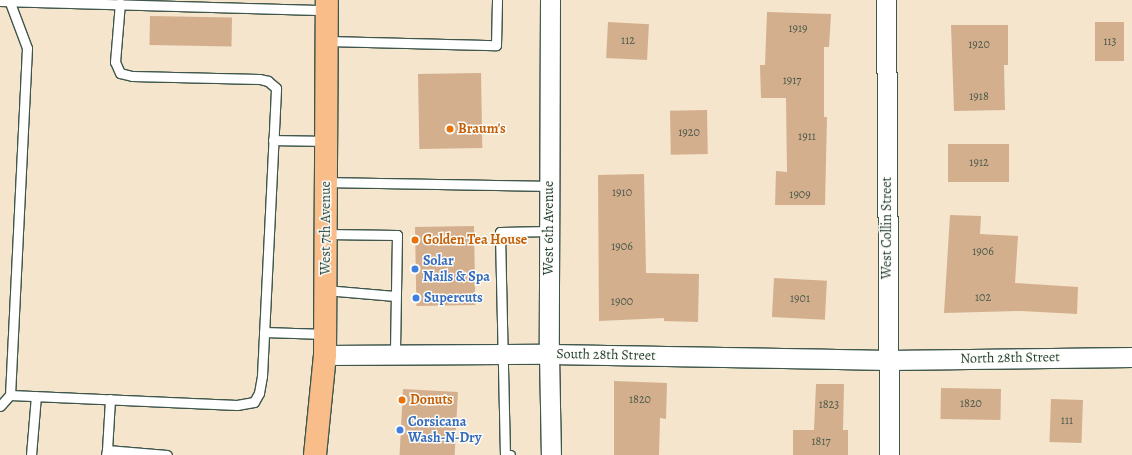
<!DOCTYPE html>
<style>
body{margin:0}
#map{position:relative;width:1132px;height:455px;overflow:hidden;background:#f4e5cc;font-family:Alegreya,serif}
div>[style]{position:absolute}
.building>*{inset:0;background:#d4af8e;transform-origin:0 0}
.roads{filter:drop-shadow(1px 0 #3f564b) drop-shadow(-1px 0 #3f564b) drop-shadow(0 1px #3f564b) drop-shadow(0 -1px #3f564b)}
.service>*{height:9px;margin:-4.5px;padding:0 4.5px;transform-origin:4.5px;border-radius:4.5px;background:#fff}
.minor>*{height:19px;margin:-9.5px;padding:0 9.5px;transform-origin:9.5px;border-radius:9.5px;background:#fff}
.primary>*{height:22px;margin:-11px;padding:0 11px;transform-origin:11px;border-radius:11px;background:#f8bd89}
.dots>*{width:11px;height:11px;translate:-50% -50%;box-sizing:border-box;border:2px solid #fdfcf7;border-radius:50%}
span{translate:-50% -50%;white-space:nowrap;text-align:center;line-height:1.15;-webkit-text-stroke:3px #fdfcf7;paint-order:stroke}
.number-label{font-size:12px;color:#4c5a4a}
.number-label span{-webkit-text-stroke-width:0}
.food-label{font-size:14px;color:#c56008;font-weight:700}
.left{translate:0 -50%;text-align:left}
.street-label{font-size:14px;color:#1f3d34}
.shop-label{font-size:14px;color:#366cbe;font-weight:700}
</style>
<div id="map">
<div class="building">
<i style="clip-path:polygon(767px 12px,831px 14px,829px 47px,824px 47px,824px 117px,827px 117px,825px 205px,775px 205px,776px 171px,787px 172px,786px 98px,761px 98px,760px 65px,765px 65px)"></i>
<i style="left:150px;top:16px;width:82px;height:29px;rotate:1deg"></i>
<i style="left:608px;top:22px;width:41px;height:36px;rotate:3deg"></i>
<i style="left:1095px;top:22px;width:29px;height:39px"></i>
<i style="clip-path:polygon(951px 25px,1008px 25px,1008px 65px,1004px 65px,1005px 110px,954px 111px)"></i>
<i style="left:481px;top:73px;width:75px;height:63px;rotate:89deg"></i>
<i style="left:707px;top:110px;width:44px;height:37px;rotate:89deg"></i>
<i style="left:948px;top:144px;width:61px;height:38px"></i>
<i style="clip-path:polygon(644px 174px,646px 273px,699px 274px,698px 322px,664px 321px,664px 318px,599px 321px,598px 175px)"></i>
<i style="clip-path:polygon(950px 215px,981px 216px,980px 234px,1018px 236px,1015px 283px,1078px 287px,1077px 314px,1021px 311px,944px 313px)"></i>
<i style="left:474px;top:226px;width:79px;height:59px;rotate:89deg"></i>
<i style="left:774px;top:278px;width:53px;height:39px;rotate:3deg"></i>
<i style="clip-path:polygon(614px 381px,667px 383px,666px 419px,660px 418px,659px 455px,614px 455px)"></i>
<i style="clip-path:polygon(816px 384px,844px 384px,843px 430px,848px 430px,848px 455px,793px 455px,793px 430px,814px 430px)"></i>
<i style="left:941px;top:388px;width:60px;height:31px;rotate:1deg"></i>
<i style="left:403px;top:389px;width:55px;height:66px;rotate:3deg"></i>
<i style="left:1051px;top:399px;width:32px;height:43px;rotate:2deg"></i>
</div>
<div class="roads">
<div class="service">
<i style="left:9px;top:0;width:51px;rotate:69.4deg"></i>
<i style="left:27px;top:48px;width:347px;rotate:92.8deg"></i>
<i style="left:10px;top:395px;width:227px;rotate:2.5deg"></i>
<i style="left:237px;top:405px;width:17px;rotate:-10deg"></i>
<i style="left:254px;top:402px;width:10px;rotate:-61deg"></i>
<i style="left:259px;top:393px;width:17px;rotate:-80deg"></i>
<i style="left:262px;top:376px;width:288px;rotate:-87.2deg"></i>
<i style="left:276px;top:88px;width:11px;rotate:-139deg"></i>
<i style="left:268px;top:81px;width:9px;rotate:-167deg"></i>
<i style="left:259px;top:79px;width:127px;rotate:-178.6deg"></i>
<i style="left:132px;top:76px;width:12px;rotate:-166deg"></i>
<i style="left:120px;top:73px;width:12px;rotate:-114deg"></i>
<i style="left:115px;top:62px;width:59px;rotate:-85.2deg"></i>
<i style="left:0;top:1px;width:327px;rotate:1.6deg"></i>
<i style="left:327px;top:41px;width:169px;rotate:1.4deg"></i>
<i style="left:496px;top:45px;width:45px;rotate:-88.7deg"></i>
<i style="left:273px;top:140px;width:53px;rotate:1.1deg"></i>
<i style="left:326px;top:182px;width:223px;rotate:1deg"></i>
<i style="left:326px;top:234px;width:71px;rotate:0.8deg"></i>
<i style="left:397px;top:235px;width:120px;rotate:91deg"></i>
<i style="left:325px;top:290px;width:70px;rotate:4.9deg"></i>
<i style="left:264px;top:332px;width:61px;rotate:1.9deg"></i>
<i style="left:0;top:406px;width:15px;rotate:-48deg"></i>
<i style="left:107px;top:450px;width:51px;rotate:-86.6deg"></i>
<i style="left:31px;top:455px;width:59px;rotate:-85.2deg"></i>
<i style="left:106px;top:455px;width:5px;rotate:-79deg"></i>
<i style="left:107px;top:450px;width:60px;rotate:4.8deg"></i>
<i style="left:510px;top:455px;width:5px;rotate:180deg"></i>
<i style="left:505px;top:455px;width:223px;rotate:-91.3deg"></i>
<i style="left:500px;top:232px;width:49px;rotate:-1.2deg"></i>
</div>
<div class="minor">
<i style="left:550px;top:0;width:354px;rotate:90.2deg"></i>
<i style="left:549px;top:354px;width:101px;rotate:88.9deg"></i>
<i style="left:886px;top:0;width:455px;rotate:89.6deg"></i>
<i style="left:325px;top:355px;width:224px;rotate:-0.3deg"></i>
<i style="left:549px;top:354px;width:339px;rotate:1deg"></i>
<i style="left:888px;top:360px;width:244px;rotate:-0.7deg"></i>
</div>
<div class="primary">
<i style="left:315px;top:455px;width:100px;rotate:-84.3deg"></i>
<i style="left:325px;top:355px;width:355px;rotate:-89.7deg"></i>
</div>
</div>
<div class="dots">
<i style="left:450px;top:129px;background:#e8710a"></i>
<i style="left:415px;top:240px;background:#e8710a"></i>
<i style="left:415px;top:269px;background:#3f7fe0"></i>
<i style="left:416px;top:298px;background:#3f7fe0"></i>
<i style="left:402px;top:400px;background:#e8710a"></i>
<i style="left:400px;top:430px;background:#3f7fe0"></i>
</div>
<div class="number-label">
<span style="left:798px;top:29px">1919</span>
<span style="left:628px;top:41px">112</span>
<span style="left:1110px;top:42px">113</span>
<span style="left:979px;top:45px">1920</span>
<span style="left:792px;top:81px">1917</span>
<span style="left:979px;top:97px">1918</span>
<span style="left:689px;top:133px">1920</span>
<span style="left:807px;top:137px">1911</span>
<span style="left:979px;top:163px">1912</span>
<span style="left:622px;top:193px">1910</span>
<span style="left:800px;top:195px">1909</span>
<span style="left:622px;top:247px">1906</span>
<span style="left:983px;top:252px">1906</span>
<span style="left:983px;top:298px">102</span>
<span style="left:800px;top:299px">1901</span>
<span style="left:622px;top:302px">1900</span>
<span style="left:640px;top:400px">1820</span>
<span style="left:971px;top:404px">1820</span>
<span style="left:829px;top:405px">1823</span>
<span style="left:1067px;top:421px">111</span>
<span style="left:821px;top:442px">1817</span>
</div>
<div class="food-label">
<span class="left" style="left:458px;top:129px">Braum's</span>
<span class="left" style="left:423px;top:240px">Golden Tea House</span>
<span class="left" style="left:410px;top:400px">Donuts</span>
</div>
<div class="street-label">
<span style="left:326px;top:228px;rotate:-90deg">West 7th Avenue</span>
<span style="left:549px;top:228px;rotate:-90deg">West 6th Avenue</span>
<span style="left:887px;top:228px;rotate:-90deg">West Collin Street</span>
<span style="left:606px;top:355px;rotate:1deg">South 28th Street</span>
<span style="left:1010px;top:358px;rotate:-1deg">North 28th Street</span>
</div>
<div class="shop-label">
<span class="left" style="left:423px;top:269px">Solar<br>Nails &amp; Spa</span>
<span class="left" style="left:424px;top:298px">Supercuts</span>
<span class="left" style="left:408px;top:430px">Corsicana<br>Wash-N-Dry</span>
</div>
</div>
